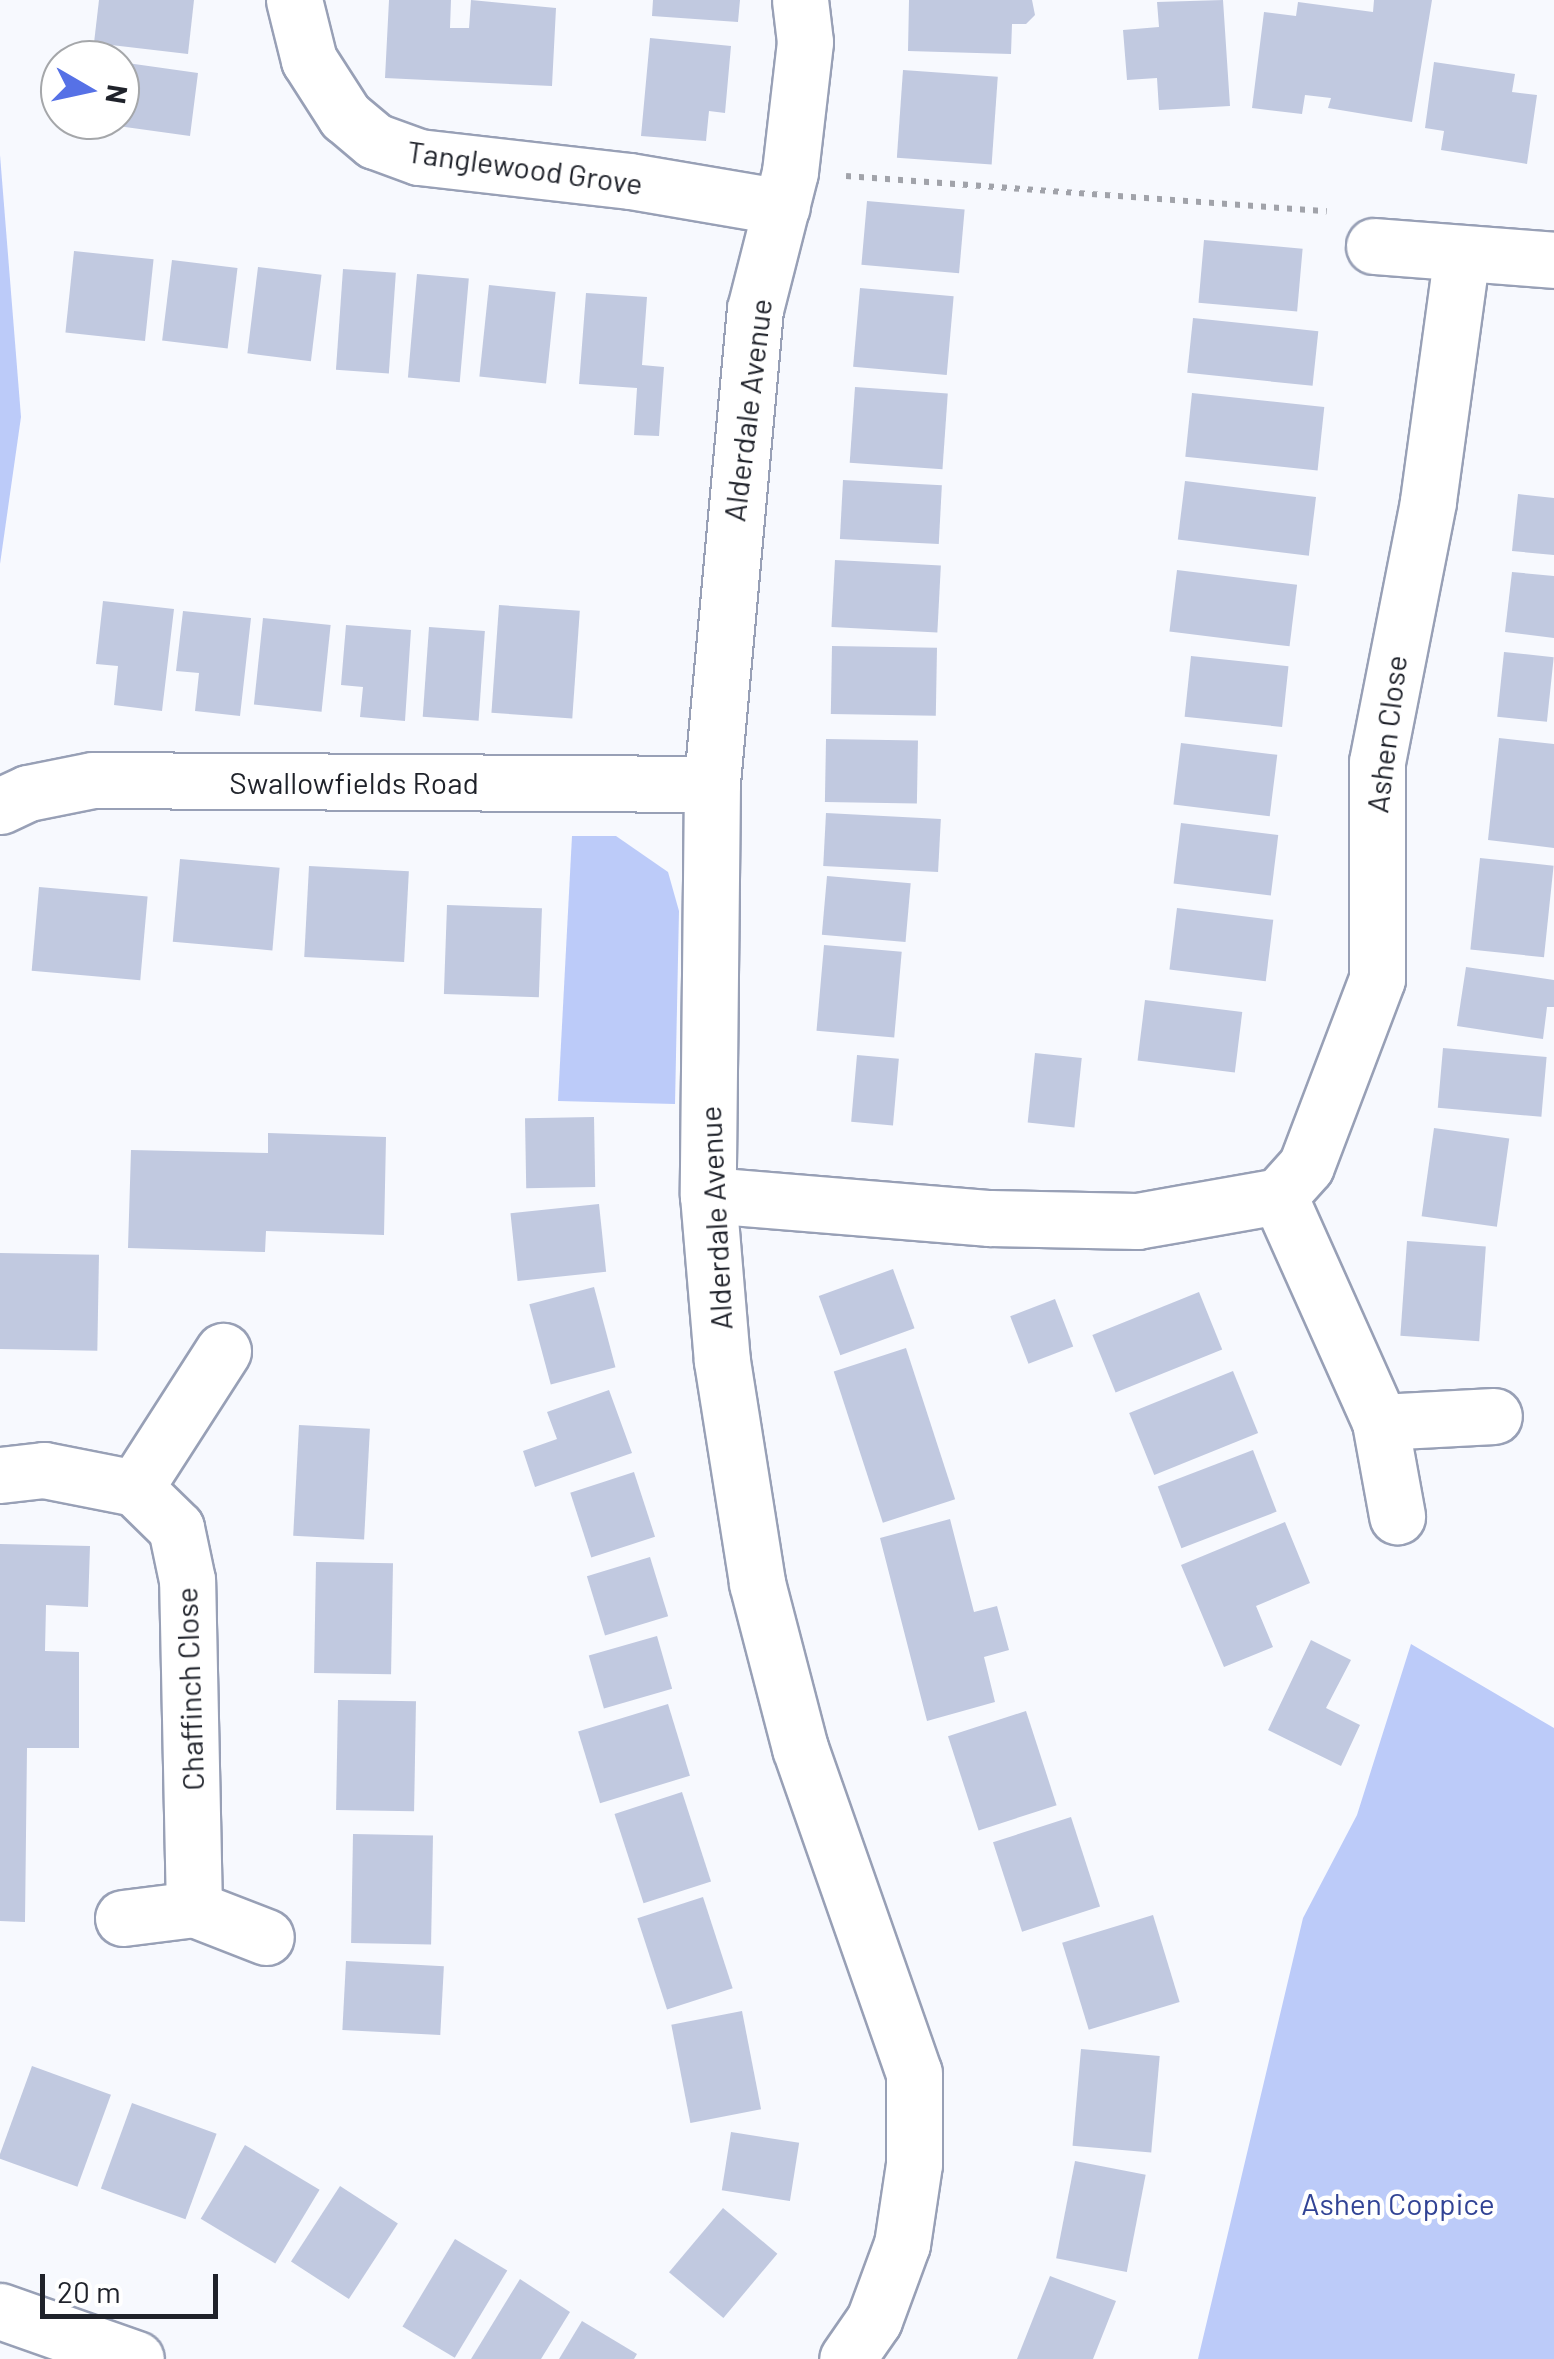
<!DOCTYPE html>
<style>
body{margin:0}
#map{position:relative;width:1554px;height:2359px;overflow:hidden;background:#f7f9fe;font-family:Barlow,sans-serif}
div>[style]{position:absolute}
.green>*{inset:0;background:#bccbf9}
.building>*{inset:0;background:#c1c9e0;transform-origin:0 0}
.path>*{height:6px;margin-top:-3px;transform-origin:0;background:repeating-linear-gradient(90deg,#a1a3aa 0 5px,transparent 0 13px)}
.roads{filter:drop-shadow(2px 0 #98a0b6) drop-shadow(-2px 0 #98a0b6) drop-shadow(0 2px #98a0b6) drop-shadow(0 -2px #98a0b6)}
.minor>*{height:55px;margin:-27.5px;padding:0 27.5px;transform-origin:27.5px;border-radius:27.5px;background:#fff}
span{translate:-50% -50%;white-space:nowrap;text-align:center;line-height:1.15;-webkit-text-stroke:9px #fff;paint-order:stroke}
.street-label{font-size:30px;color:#1f222a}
.park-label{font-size:30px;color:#314395}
.north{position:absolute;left:40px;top:40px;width:100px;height:100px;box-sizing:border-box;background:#fff;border:2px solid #a5a7aa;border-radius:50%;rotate:99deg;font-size:28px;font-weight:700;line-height:40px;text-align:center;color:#1f222a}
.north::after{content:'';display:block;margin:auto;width:35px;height:45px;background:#5671e6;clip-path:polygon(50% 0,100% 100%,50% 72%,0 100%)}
.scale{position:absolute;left:40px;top:2274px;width:178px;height:45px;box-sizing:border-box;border:5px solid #1f222a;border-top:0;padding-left:12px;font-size:30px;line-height:35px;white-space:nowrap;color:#1f222a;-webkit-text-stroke:8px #fff;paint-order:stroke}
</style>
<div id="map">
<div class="green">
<i style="clip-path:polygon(0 155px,21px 417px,0 564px)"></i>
<i style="clip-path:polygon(572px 836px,616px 836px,668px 872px,679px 911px,675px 1104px,558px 1101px)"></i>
<i style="clip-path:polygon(1411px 1644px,1554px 1728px,1554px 2359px,1198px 2359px,1303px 1918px,1357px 1815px)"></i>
</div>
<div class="building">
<i style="clip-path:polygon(99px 0,194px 0,188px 54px,94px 43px)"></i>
<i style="clip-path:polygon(389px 0,451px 0,450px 28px,469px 28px,471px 0,556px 8px,552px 86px,385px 78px)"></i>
<i style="clip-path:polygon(653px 0,740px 0,738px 22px,652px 16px)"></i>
<i style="clip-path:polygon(909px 0,1032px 0,1035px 15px,1026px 24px,1012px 24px,1011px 54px,908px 51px)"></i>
<i style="clip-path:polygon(1223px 0,1230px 106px,1159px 110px,1157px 78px,1127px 80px,1123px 30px,1159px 27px,1157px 2px)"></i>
<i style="clip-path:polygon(1374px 0,1432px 0,1412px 122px,1328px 108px,1331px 98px,1305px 95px,1302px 114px,1252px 108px,1264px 12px,1296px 16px,1298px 2px,1373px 12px)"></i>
<i style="clip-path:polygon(650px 38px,731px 46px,725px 113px,709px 111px,706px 141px,641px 136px)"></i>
<i style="clip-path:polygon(120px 62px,198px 73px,190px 136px,89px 122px,120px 120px)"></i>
<i style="clip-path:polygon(1434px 62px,1515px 74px,1512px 92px,1537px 95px,1527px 164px,1441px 150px,1444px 131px,1425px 128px)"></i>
<i style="left:903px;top:70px;width:95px;height:88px;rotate:4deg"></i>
<i style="left:867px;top:201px;width:98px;height:64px;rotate:5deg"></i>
<i style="left:1204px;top:240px;width:99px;height:63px;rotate:5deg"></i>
<i style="left:74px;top:251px;width:80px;height:82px;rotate:6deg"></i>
<i style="left:172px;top:260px;width:66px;height:81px;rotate:7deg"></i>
<i style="left:258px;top:267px;width:64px;height:87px;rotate:7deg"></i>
<i style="left:343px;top:269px;width:53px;height:101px;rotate:4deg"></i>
<i style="left:417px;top:274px;width:52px;height:104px;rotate:5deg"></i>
<i style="left:489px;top:285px;width:67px;height:92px;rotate:6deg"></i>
<i style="left:860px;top:288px;width:94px;height:79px;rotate:5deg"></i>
<i style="clip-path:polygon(586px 293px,647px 297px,642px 365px,664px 367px,659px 436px,634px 435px,637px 388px,579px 384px)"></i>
<i style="left:1193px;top:318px;width:126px;height:55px;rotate:6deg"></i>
<i style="left:855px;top:387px;width:93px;height:76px;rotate:4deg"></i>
<i style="left:1192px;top:393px;width:133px;height:64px;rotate:6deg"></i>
<i style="left:843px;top:480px;width:99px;height:59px;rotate:3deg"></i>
<i style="left:1185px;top:481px;width:132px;height:59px;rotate:7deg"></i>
<i style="clip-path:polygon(1518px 494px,1554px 498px,1554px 555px,1512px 551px)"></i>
<i style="left:835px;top:560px;width:106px;height:67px;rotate:3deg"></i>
<i style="left:1177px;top:570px;width:121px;height:62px;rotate:7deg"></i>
<i style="clip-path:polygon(1512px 572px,1554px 576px,1554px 638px,1505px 632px)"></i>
<i style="clip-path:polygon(103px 601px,174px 609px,162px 711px,114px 705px,118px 666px,96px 664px)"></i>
<i style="left:499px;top:605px;width:81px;height:108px;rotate:4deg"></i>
<i style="clip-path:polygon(183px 611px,251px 618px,240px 716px,195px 711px,199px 673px,176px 671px)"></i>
<i style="left:263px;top:618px;width:68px;height:87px;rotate:6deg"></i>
<i style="clip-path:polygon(346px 625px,411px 630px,405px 721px,360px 717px,363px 687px,341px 685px)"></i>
<i style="left:429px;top:627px;width:56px;height:90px;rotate:4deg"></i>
<i style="left:832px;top:646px;width:105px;height:68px;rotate:1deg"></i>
<i style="left:1504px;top:652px;width:50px;height:65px;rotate:6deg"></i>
<i style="left:1191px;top:656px;width:98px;height:61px;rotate:6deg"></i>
<i style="clip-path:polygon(1499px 738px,1554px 744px,1554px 848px,1488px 840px)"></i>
<i style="left:826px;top:739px;width:92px;height:63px;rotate:1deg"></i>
<i style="left:1181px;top:743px;width:97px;height:62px;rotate:7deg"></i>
<i style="left:826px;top:813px;width:115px;height:53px;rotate:3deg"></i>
<i style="left:1181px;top:823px;width:98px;height:61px;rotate:7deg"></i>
<i style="left:1480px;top:858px;width:74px;height:92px;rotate:6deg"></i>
<i style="left:180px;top:859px;width:100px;height:83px;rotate:5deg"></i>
<i style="left:309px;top:866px;width:100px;height:91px;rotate:3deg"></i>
<i style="left:827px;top:876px;width:84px;height:59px;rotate:5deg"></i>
<i style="left:39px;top:887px;width:109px;height:84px;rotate:5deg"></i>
<i style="left:447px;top:905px;width:95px;height:89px;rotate:2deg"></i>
<i style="left:1177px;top:908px;width:97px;height:62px;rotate:7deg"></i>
<i style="left:824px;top:945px;width:78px;height:86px;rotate:5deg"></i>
<i style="clip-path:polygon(1466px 967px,1554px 980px,1554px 1007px,1547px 1007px,1543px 1039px,1457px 1026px)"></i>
<i style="left:1145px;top:1000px;width:98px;height:61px;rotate:7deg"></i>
<i style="left:1443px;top:1048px;width:104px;height:60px;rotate:5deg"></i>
<i style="left:1035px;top:1053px;width:47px;height:70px;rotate:6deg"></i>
<i style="left:857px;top:1055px;width:42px;height:67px;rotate:5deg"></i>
<i style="left:594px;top:1117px;width:70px;height:69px;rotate:89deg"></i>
<i style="left:1434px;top:1128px;width:76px;height:89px;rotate:8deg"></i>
<i style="clip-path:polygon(268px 1133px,386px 1137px,384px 1235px,266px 1231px,265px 1252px,128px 1248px,131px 1150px,268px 1153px)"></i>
<i style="left:599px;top:1204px;width:68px;height:89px;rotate:84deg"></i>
<i style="left:1407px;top:1241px;width:79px;height:95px;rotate:4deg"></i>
<i style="left:0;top:1253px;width:99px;height:96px;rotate:1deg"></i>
<i style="left:893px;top:1269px;width:63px;height:79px;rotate:70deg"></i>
<i style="left:594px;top:1287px;width:83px;height:67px;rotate:75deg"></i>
<i style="left:1199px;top:1292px;width:62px;height:115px;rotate:68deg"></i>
<i style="left:1055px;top:1299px;width:51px;height:48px;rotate:69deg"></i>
<i style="left:906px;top:1348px;width:159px;height:76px;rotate:72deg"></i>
<i style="left:1233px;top:1371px;width:67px;height:112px;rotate:68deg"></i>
<i style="clip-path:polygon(609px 1390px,632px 1453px,535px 1487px,523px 1451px,557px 1439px,547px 1412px)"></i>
<i style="left:299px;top:1425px;width:71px;height:111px;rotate:3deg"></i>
<i style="left:1253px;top:1450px;width:66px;height:102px;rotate:69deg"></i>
<i style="left:634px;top:1472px;width:68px;height:67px;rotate:72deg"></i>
<i style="clip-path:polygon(950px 1519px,974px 1612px,997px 1606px,1009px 1650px,984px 1657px,995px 1702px,927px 1721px,880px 1538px)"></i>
<i style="clip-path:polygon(1285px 1522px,1310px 1583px,1256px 1606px,1273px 1647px,1224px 1667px,1181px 1565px)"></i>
<i style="clip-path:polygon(0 1544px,90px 1546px,88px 1607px,46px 1605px,45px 1651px,79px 1652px,79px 1748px,27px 1748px,25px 1922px,0 1921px)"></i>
<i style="left:650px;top:1557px;width:62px;height:66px;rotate:73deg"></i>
<i style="left:316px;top:1562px;width:77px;height:111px;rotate:1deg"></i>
<i style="left:657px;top:1636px;width:55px;height:71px;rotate:74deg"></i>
<i style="clip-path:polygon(1311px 1640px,1351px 1660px,1326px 1708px,1360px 1725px,1341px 1766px,1268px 1730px)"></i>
<i style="left:338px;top:1700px;width:78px;height:110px;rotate:1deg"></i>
<i style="left:668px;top:1704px;width:75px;height:94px;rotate:73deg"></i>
<i style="left:1026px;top:1711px;width:99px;height:82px;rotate:72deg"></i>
<i style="left:682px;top:1792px;width:94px;height:71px;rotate:72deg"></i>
<i style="left:1071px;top:1817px;width:94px;height:82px;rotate:72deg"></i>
<i style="left:353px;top:1834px;width:80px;height:109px;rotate:1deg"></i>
<i style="left:703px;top:1897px;width:96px;height:69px;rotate:72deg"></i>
<i style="left:1153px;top:1915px;width:91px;height:95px;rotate:73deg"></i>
<i style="left:346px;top:1961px;width:98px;height:69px;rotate:3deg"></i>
<i style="left:742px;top:2011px;width:100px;height:72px;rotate:79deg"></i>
<i style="left:1081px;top:2049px;width:79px;height:97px;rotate:5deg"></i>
<i style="left:32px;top:2066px;width:84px;height:98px;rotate:20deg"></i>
<i style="left:132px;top:2103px;width:90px;height:91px;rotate:20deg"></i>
<i style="left:731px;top:2132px;width:69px;height:59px;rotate:9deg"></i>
<i style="left:245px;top:2145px;width:87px;height:86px;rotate:31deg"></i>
<i style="left:1075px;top:2161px;width:72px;height:99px;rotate:11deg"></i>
<i style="left:340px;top:2186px;width:69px;height:90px;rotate:33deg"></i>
<i style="left:723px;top:2208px;width:71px;height:84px;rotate:40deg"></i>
<i style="left:455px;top:2239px;width:61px;height:102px;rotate:31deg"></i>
<i style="clip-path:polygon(1050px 2276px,1116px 2301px,1093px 2359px,1017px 2359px)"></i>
<i style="clip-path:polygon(520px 2279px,570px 2312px,541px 2359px,471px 2359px)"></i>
<i style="clip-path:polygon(582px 2321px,637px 2354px,634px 2359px,559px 2359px)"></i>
</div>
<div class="path">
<i style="left:846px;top:176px;width:482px;rotate:4.2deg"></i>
</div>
<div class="roads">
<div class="minor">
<i style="left:294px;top:0;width:62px;rotate:76deg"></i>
<i style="left:309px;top:60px;width:67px;rotate:57.3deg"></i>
<i style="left:345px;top:116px;width:39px;rotate:40deg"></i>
<i style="left:375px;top:141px;width:47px;rotate:20deg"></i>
<i style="left:419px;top:157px;width:212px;rotate:6.5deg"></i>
<i style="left:630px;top:181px;width:154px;rotate:9.7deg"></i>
<i style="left:800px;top:0;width:42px;rotate:83.2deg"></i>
<i style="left:805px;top:42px;width:131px;rotate:96.6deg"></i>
<i style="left:790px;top:172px;width:141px;rotate:104.3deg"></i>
<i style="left:755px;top:309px;width:477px;rotate:95.2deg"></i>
<i style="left:712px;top:784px;width:411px;rotate:90.6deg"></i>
<i style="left:708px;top:1195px;width:167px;rotate:85.2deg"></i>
<i style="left:722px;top:1361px;width:225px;rotate:81deg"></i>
<i style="left:757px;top:1583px;width:171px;rotate:75.4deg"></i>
<i style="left:800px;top:1748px;width:344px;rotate:70.7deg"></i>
<i style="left:914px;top:2073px;width:91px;rotate:90deg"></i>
<i style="left:914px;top:2164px;width:81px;rotate:98.5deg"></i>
<i style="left:902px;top:2244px;width:81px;rotate:110.2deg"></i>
<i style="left:874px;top:2320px;width:47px;rotate:124.7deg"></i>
<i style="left:1374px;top:246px;width:181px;rotate:4.4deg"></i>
<i style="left:0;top:806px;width:31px;rotate:-25deg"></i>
<i style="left:28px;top:793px;width:66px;rotate:-11.3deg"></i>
<i style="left:93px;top:780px;width:619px;rotate:0.37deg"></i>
<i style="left:708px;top:1195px;width:283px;rotate:4.7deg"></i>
<i style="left:990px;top:1218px;width:147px;rotate:1.2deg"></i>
<i style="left:1137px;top:1221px;width:144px;rotate:-10deg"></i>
<i style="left:1279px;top:1196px;width:40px;rotate:-48deg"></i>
<i style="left:1306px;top:1166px;width:200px;rotate:-69.2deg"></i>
<i style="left:1377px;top:979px;width:217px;rotate:-90deg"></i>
<i style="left:1377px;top:762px;width:266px;rotate:-78.9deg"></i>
<i style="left:1428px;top:501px;width:249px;rotate:-82.2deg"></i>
<i style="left:1279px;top:1196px;width:248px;rotate:65.9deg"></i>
<i style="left:1380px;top:1422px;width:96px;rotate:79.7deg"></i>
<i style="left:1380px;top:1422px;width:114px;rotate:-3deg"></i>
<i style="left:0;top:1475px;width:44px;rotate:-6.5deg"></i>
<i style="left:44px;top:1470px;width:93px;rotate:11.2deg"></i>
<i style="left:194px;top:1909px;width:329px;rotate:-91.2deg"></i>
<i style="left:187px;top:1580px;width:53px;rotate:-101.9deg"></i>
<i style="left:176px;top:1528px;width:57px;rotate:-135.7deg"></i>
<i style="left:135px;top:1488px;width:163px;rotate:-57.3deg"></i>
<i style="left:123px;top:1918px;width:72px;rotate:-7.2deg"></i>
<i style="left:194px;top:1909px;width:77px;rotate:21.3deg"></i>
<i style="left:0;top:2311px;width:144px;rotate:19.4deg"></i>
</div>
</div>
<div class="street-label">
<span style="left:525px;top:167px;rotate:8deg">Tanglewood Grove</span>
<span style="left:747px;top:410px;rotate:-83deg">Alderdale Avenue</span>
<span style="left:1386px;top:734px;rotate:-83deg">Ashen Close</span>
<span style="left:354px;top:782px">Swallowfields Road</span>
<span style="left:715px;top:1218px;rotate:-93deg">Alderdale Avenue</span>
<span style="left:189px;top:1689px;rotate:-92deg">Chaffinch Close</span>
</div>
<div class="park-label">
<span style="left:1398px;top:2203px">Ashen Coppice</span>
</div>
<div class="north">N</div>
<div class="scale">20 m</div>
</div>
